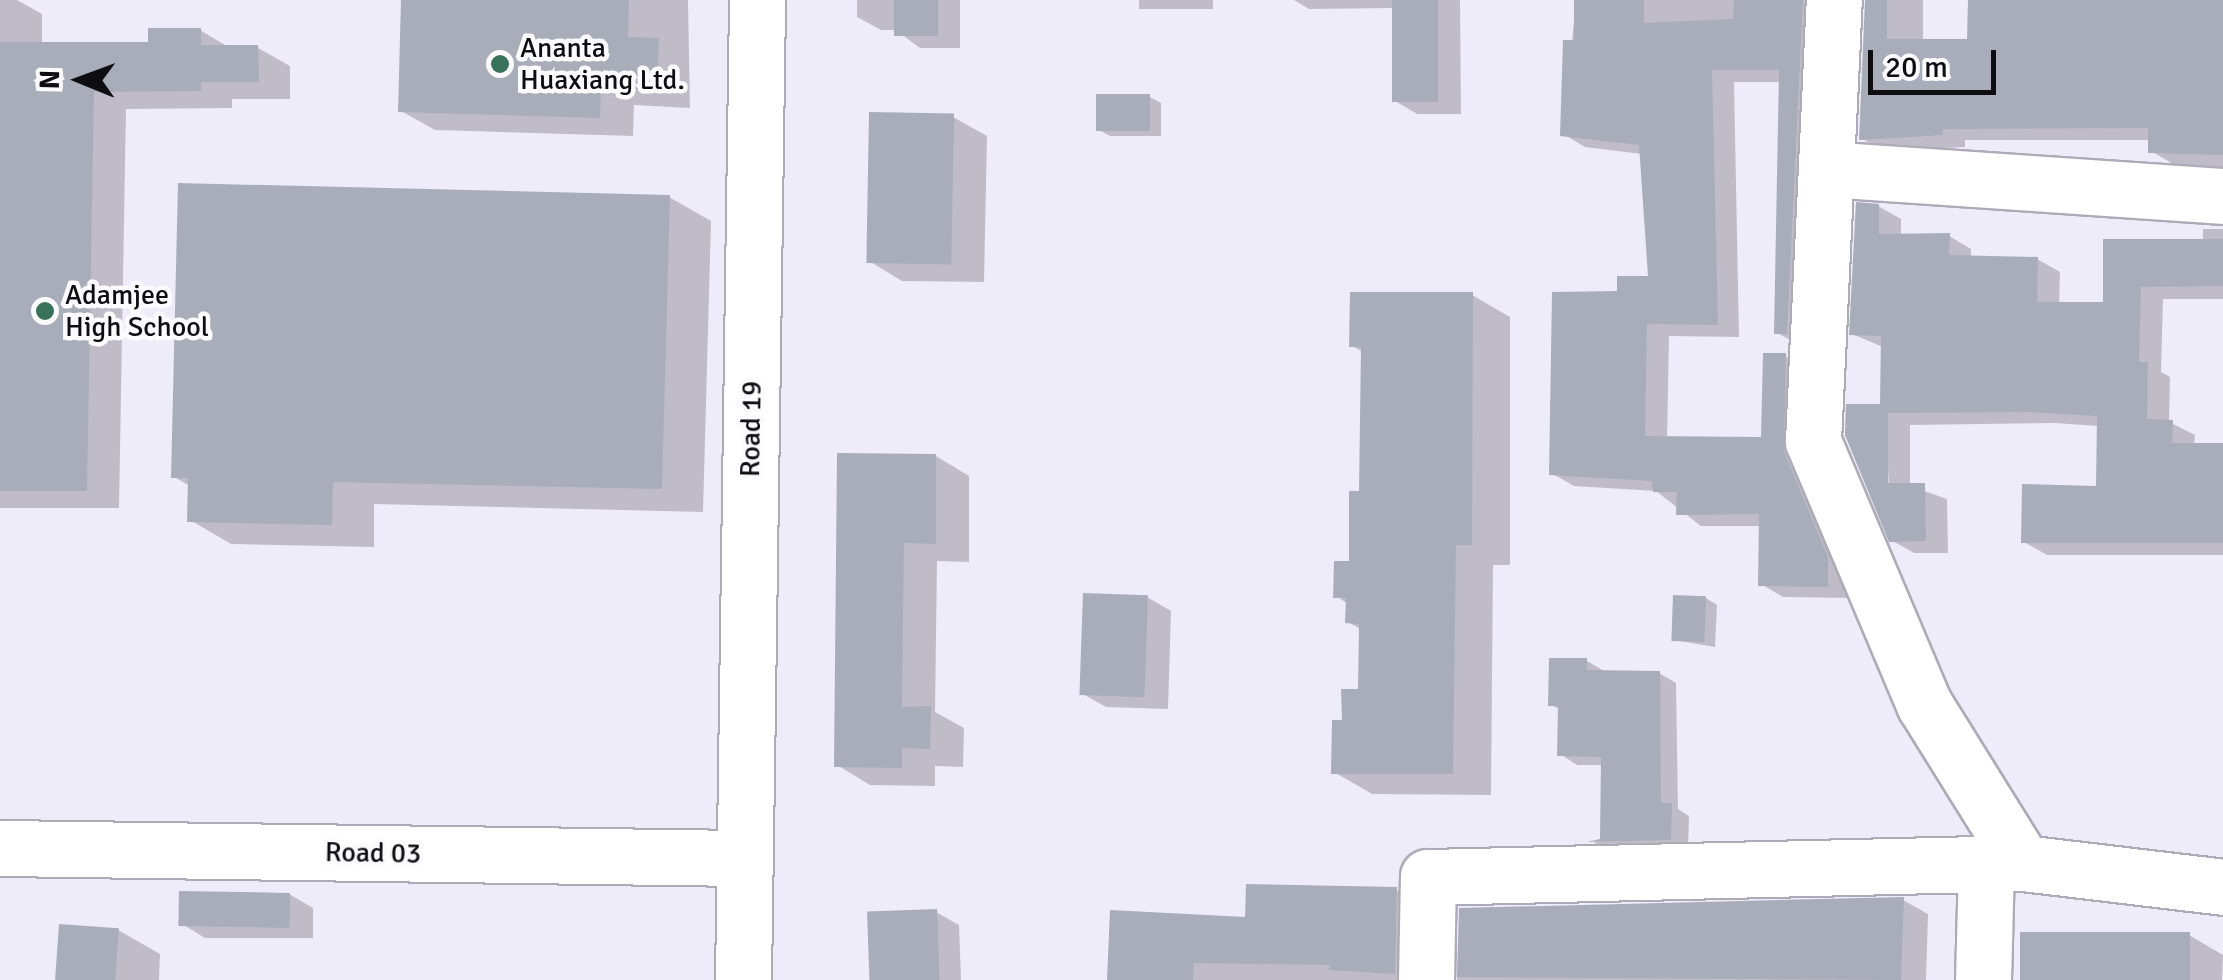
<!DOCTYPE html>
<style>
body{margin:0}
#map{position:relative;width:2223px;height:980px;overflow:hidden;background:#efecf9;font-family:Signika,sans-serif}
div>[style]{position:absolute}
.shadow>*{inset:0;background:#0003;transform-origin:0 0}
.building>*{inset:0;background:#a9adb9;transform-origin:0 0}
.roads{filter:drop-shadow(2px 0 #aeabb8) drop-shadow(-2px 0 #aeabb8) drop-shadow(0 2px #aeabb8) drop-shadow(0 -2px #aeabb8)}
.minor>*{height:55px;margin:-27.5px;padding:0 27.5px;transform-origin:27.5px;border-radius:27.5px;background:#fff}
.dots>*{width:28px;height:28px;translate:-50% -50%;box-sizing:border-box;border:5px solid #fbfbfd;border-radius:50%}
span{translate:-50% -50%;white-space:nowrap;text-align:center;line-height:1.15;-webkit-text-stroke:9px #fbfbfd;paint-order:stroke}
.poi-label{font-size:28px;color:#0e0d11}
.left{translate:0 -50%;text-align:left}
.street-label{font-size:28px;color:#0e0d11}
.north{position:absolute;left:30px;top:30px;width:100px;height:100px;-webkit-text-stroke:8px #fbfbfd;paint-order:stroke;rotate:271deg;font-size:28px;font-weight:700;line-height:40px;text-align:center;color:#0e0d11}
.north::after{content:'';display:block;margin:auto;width:35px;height:45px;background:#0e0d11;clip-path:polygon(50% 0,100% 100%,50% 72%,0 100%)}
.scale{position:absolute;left:1868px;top:50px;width:128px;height:45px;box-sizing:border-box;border:5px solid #0e0d11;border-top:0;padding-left:12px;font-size:30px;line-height:35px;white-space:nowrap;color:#0e0d11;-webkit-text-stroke:8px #fbfbfd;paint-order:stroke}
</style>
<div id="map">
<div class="shadow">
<i style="clip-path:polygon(0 0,17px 0,42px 14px,42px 44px,151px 45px,200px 30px,230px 48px,258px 48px,290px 66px,290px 99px,232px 99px,232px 108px,126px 109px,119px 508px,0 508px)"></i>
<i style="clip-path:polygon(523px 0,688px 0,690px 108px,634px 105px,633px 136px,435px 130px,401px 111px)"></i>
<i style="clip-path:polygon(857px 0,960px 0,960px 48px,920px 48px,896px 30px,881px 30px,857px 17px)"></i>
<i style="left:1139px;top:0;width:74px;height:9px"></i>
<i style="clip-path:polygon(1294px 0,1460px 0,1461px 114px,1417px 114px,1395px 101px,1394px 8px,1309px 9px)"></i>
<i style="clip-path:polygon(1576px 0,1832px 0,1799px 345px,1776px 332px,1781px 82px,1734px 82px,1739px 337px,1669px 336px,1667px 439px,1763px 439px,1785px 356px,1808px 369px,1850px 598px,1783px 597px,1761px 584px,1762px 526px,1701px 526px,1656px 491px,1574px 486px,1551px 473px,1619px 294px,1651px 278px,1642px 154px,1585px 147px,1563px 134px)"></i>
<i style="clip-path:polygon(1868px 0,1923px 0,1923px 41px,1970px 42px,1970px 0,2223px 0,2223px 167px,2173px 164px,2151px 151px,2150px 140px,1965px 140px,1965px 147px,1884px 151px,1861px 138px)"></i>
<i style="clip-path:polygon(1150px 97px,1161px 103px,1161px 136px,1110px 136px,1099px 130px)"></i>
<i style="clip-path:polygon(953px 117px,987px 136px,984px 282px,902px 281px,869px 261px)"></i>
<i style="clip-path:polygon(669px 197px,711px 221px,703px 512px,374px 504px,374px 547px,231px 544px,190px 520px,190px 486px,174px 477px)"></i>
<i style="clip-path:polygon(1878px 206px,1901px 219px,1901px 236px,1949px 236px,1971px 249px,1971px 258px,2037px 259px,2060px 272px,2059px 304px,2106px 304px,2203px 242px,2203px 229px,2223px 229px,2223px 299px,2163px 299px,2161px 372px,2170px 377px,2169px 422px,2195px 435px,2194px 445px,2223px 446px,2223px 555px,2047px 555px,2024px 542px,2099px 488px,2099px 426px,2054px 423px,1910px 425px,1910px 486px,1947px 499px,1948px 553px,1914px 553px,1891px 540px,1883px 347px,1852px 334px)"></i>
<i style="clip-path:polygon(1472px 295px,1510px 317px,1510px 565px,1493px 565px,1491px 795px,1372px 794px,1334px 772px,1344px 722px,1361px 692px,1362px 630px,1348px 622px,1348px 604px,1336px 596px,1351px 564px,1361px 493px,1363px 352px,1352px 346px)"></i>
<i style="clip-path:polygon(839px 456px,936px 456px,969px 476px,969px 562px,937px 561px,935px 712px,964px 728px,963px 767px,935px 766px,935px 786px,870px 785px,837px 765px)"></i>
<i style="clip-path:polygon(1147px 597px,1171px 611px,1168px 709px,1106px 707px,1083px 694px)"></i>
<i style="clip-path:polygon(1706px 598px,1717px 605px,1715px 647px,1674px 640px)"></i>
<i style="clip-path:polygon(1587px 661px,1604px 671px,1659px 673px,1676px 683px,1678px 809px,1689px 816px,1688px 849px,1607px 851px,1594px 843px,1602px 841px,1603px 765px,1577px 765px,1560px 754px,1561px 710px,1551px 705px)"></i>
<i style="clip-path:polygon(1396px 890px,1421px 904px,1419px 980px,1110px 980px,1248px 919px)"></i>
<i style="clip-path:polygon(289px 894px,313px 908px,313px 938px,205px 938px,182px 924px)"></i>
<i style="clip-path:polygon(1903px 900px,1928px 914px,1926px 980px,1457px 980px,1461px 910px)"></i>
<i style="clip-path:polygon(936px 912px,959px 925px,961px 980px,872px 980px)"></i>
<i style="clip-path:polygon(118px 930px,160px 954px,159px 980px,59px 980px)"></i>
<i style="clip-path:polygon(2189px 935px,2223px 955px,2222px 980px,2021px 980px)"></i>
</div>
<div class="building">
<i style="clip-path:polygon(401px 0,629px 0,628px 37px,659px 38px,657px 90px,601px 88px,600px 118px,398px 112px)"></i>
<i style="left:894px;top:0;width:44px;height:36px"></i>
<i style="left:1392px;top:0;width:46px;height:102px"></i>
<i style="clip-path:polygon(1574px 0,1644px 0,1644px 23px,1733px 19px,1734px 0,1803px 0,1787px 334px,1774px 334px,1779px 70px,1712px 70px,1718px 325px,1647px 324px,1645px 436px,1761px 437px,1763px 353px,1786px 353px,1784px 452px,1828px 557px,1828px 587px,1758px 586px,1759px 514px,1676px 515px,1677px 492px,1653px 492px,1652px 481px,1549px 475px,1552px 292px,1617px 291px,1617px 276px,1648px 276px,1639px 145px,1560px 136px,1563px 40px,1574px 40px)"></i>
<i style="clip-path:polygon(1865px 0,1887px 0,1887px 39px,1967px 39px,1968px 0,2223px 0,2223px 155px,2148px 153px,2148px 128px,1943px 129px,1943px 135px,1859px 140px)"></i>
<i style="clip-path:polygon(148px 28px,201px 28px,201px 45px,258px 45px,259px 82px,201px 82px,201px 91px,94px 92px,87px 491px,0 491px,0 42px,148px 42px)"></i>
<i style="left:1096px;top:94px;width:54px;height:37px"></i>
<i style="left:869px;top:112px;width:85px;height:151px;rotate:1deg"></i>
<i style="clip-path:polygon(178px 183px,670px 195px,662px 489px,333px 482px,332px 525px,187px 522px,188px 478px,171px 478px)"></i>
<i style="clip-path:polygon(1856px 202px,1879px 204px,1879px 234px,1950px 233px,1949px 255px,2038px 257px,2037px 302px,2103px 302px,2103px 239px,2223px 239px,2223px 286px,2141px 287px,2139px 362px,2148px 362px,2147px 419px,2173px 420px,2172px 443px,2223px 443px,2223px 543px,2021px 543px,2022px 484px,2096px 486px,2097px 416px,2029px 412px,1888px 413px,1888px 483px,1925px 483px,1926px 541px,1889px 542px,1845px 435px,1846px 404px,1880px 404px,1881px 336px,1849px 335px)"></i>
<i style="clip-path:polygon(1350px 292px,1473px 292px,1472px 545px,1456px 545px,1453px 774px,1331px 774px,1332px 720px,1342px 720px,1341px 689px,1358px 689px,1359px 624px,1345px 623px,1346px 598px,1333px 598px,1334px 561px,1349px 561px,1349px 491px,1359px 491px,1361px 347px,1349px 347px)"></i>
<i style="clip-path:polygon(837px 453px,936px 454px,936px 544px,904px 543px,902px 707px,931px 706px,930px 749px,902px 748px,902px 768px,834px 767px)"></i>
<i style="left:1083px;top:593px;width:65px;height:102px;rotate:2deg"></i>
<i style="left:1673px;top:595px;width:33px;height:46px;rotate:2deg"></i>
<i style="clip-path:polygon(1549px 658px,1587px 658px,1587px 670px,1660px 671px,1661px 803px,1672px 803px,1671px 840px,1587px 842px,1600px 839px,1601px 757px,1557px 756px,1558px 706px,1548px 706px)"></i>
<i style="clip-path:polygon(1246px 884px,1397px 887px,1395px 974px,1329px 970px,1330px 965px,1194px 963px,1193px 980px,1107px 980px,1110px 910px,1245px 917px)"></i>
<i style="left:179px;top:891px;width:111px;height:35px;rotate:1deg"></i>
<i style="clip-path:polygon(1904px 897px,1901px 980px,1457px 977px,1459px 908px)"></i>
<i style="left:937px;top:909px;width:71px;height:70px;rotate:88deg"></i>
<i style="left:59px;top:924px;width:60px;height:56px;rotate:4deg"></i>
<i style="left:2020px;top:932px;width:170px;height:48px"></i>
</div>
<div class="roads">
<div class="minor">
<i style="left:1826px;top:169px;width:398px;rotate:3.9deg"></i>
<i style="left:0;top:848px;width:745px;rotate:0.77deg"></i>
<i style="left:2023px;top:863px;width:201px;rotate:6.8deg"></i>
<i style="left:743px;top:980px;width:980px;rotate:-89.18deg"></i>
<i style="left:1426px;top:980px;width:103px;rotate:-88.9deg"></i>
<i style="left:1428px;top:877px;width:595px;rotate:-1.35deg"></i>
<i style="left:2023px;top:863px;width:187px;rotate:-121.9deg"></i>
<i style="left:1924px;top:704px;width:285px;rotate:-112.9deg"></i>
<i style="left:1813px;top:441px;width:441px;rotate:-87.3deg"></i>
<i style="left:1983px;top:980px;width:115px;rotate:-88.5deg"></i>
</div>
</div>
<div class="dots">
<i style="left:500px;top:64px;background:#39725a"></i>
<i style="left:45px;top:311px;background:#39725a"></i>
</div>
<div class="poi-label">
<span class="left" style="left:520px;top:64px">Ananta<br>Huaxiang Ltd.</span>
<span class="left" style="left:65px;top:311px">Adamjee<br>High School</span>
</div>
<div class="street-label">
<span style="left:751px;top:429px;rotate:-89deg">Road 19</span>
<span style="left:373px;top:853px;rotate:1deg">Road 03</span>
</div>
<div class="north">N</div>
<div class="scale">20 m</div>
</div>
